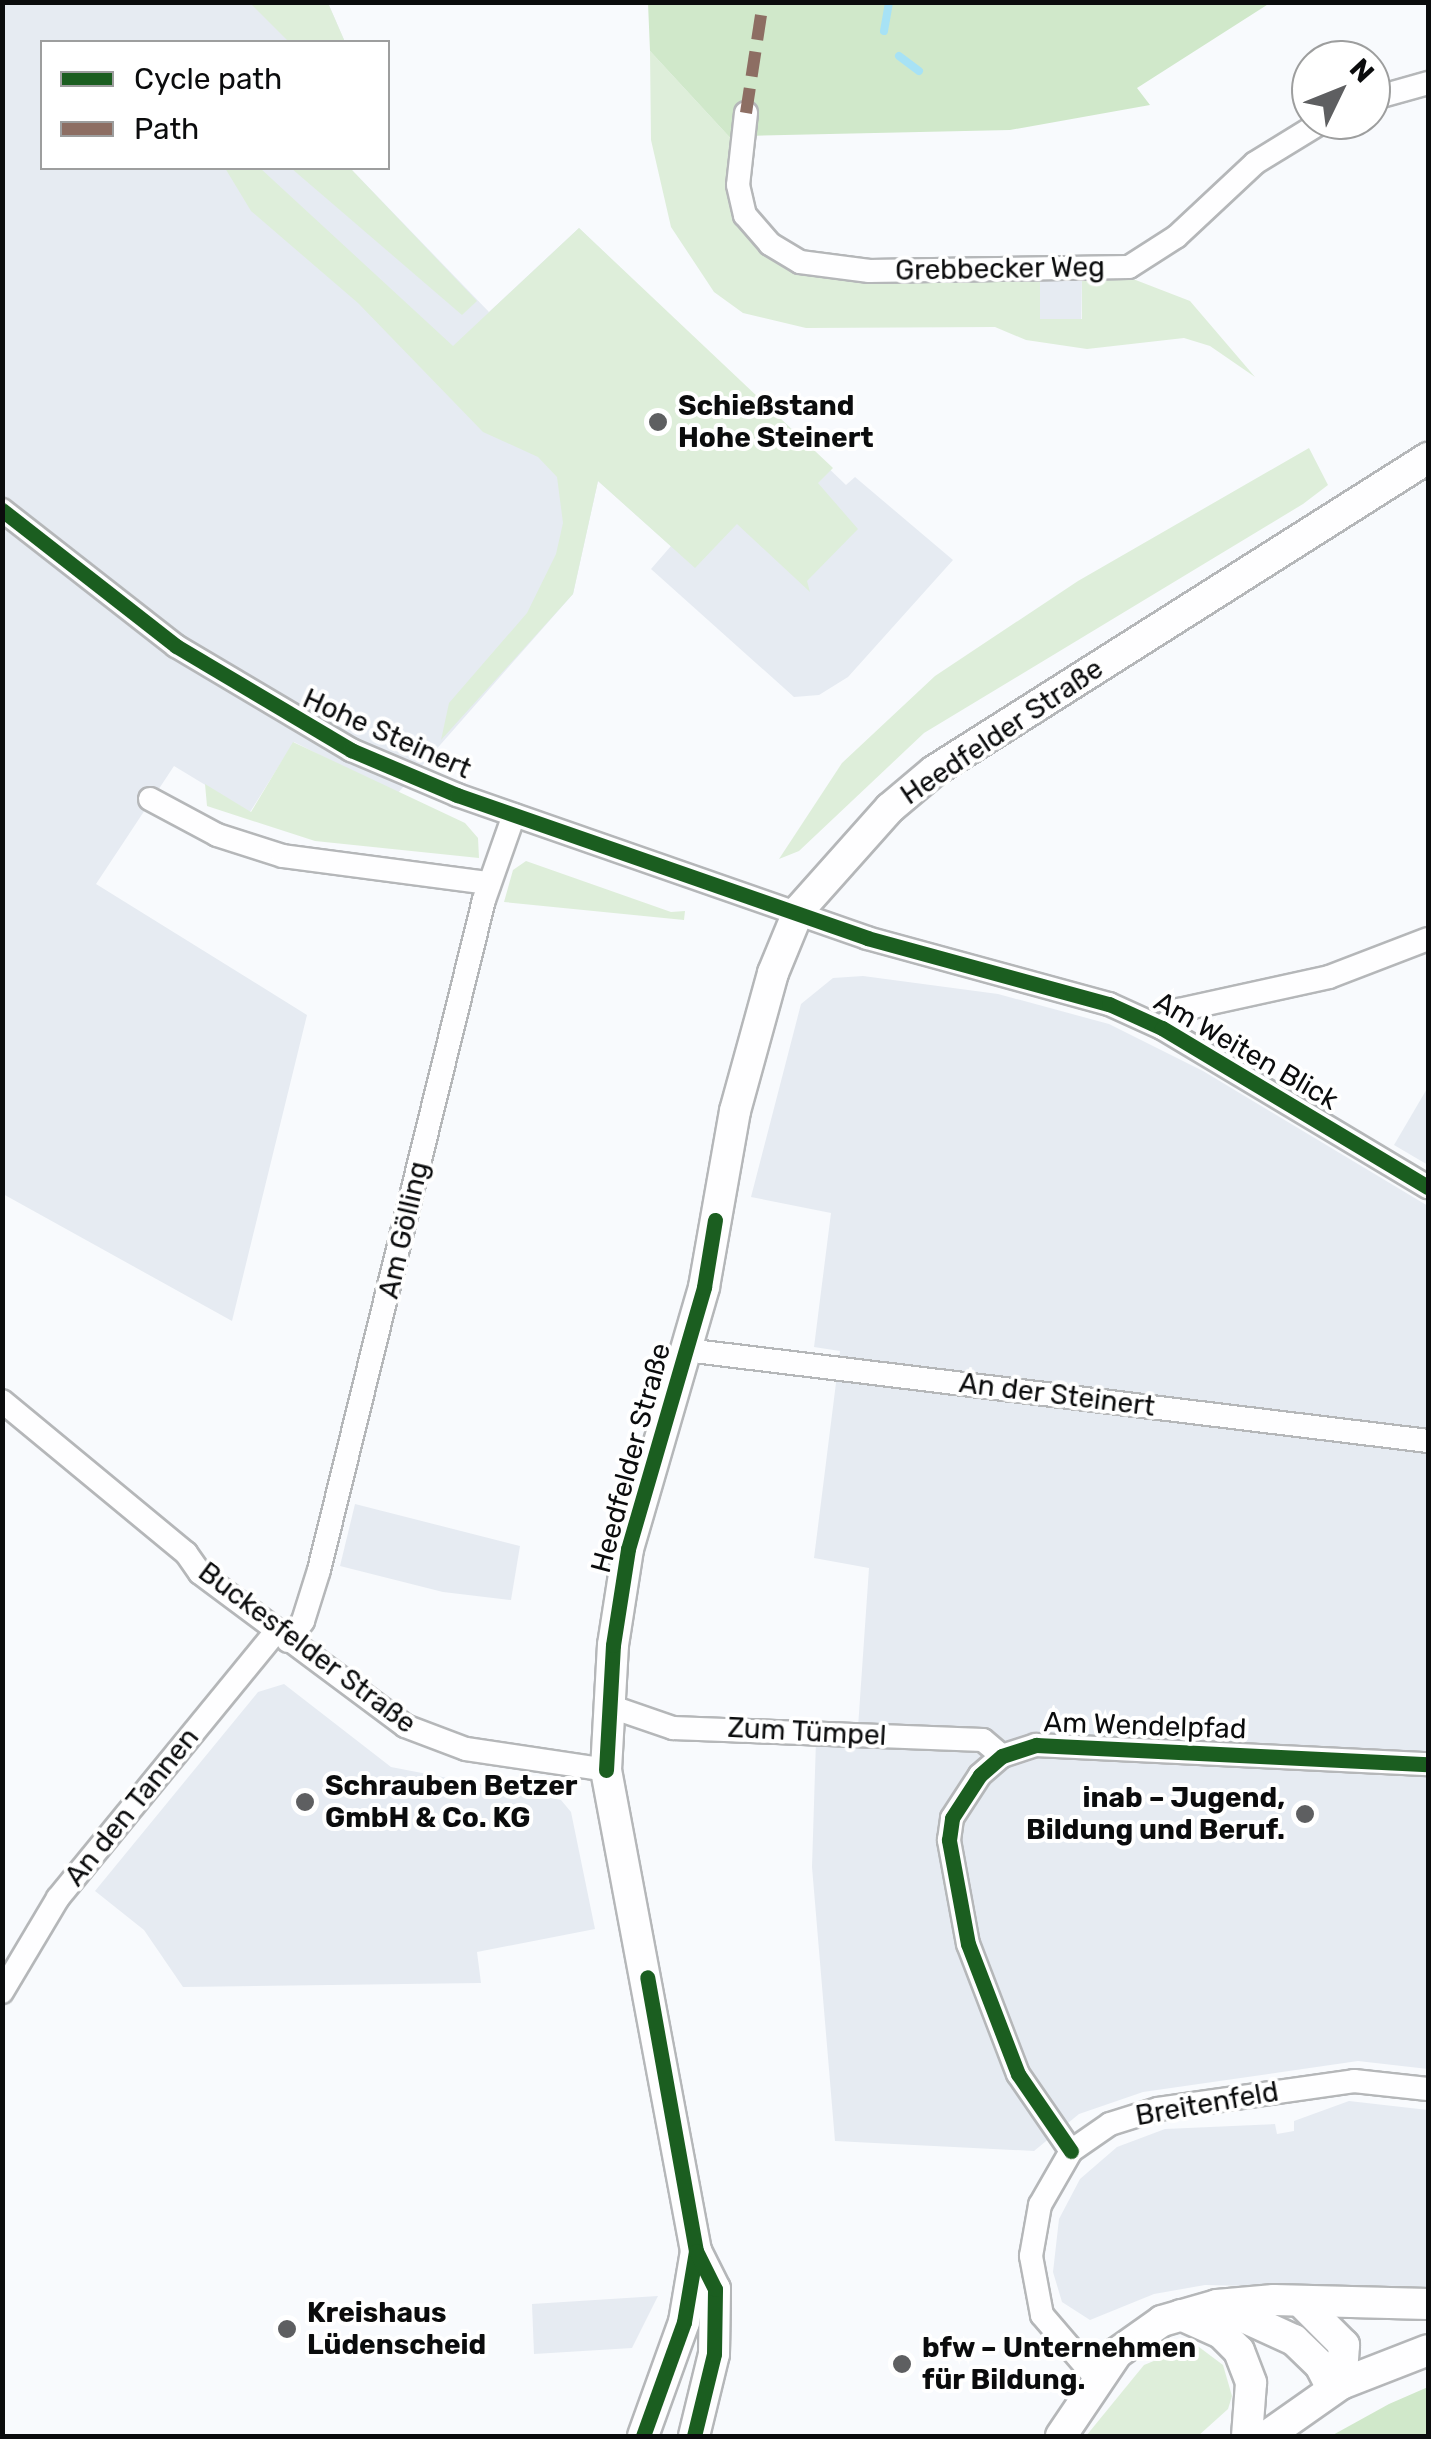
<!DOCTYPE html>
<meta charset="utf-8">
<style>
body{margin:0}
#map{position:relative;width:1431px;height:2439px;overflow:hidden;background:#f8fafd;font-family:Rubik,sans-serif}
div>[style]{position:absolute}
.built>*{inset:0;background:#e6ebf2;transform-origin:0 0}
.green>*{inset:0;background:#deeeda}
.forest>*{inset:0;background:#d0e8ca}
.stream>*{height:8px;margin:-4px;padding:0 4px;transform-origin:4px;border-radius:4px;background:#a7e2f5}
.roads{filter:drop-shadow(2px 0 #b5b7b9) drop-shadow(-2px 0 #b5b7b9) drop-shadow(0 2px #b5b7b9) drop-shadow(0 -2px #b5b7b9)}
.street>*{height:22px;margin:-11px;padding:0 11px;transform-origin:11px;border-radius:11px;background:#fefeff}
.secondary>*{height:30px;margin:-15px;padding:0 15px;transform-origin:15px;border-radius:15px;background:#fefeff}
.quiet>*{height:12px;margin-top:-6px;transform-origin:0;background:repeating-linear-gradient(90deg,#8d6e63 0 25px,transparent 0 37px)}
.cycleway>*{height:15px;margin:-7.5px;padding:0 7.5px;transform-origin:7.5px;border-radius:7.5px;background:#1b5e20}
.dots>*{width:28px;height:28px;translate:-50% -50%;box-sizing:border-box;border:5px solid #fff;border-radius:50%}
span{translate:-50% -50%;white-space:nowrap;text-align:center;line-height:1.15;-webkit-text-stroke:8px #fff;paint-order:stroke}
.street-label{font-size:28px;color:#0b0c0d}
.poi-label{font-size:28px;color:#0b0c0d;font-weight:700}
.left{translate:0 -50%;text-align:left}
.right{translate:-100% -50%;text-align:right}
.frame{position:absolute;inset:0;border:5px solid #0b0c0d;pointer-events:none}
.legend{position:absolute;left:40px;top:40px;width:350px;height:130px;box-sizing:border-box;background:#fff;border:2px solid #9d9e9e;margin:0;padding:12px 18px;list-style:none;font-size:30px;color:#0b0c0d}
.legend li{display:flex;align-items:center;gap:20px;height:50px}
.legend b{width:50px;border:2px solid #9d9e9e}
.north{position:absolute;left:1291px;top:40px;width:100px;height:100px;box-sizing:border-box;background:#fff;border:2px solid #9d9e9e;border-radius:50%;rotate:47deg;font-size:28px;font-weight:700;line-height:40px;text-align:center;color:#0b0c0d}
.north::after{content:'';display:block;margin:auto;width:35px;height:45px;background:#5e5f61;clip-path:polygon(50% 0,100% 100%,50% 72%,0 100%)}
</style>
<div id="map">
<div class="built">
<i style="clip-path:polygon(2px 3px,328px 3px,345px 42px,42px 42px,42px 168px,350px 168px,489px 312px,579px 228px,846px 485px,855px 477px,953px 560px,848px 677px,819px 695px,794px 697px,651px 569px,671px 546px,598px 481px,573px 594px,397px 794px,294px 742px,250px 812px,174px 766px,96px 884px,307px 1015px,232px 1321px,3px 1194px)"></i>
<i style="left:1040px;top:277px;width:42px;height:42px;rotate:1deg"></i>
<i style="clip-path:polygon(863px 976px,998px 994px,1109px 1024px,1203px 1071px,1428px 1206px,1428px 2069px,1358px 2061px,1143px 2092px,1079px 2114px,1034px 2151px,835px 2141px,812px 1867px,816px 1740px,857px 1742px,869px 1568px,814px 1558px,840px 1351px,814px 1347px,831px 1213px,751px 1197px,801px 1004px,833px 978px)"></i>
<i style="clip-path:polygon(1428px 1087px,1428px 1165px,1394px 1145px)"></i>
<i style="clip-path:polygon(355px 1504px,520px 1546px,511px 1600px,443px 1592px,340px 1566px)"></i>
<i style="clip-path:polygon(284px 1684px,391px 1767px,561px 1800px,571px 1812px,595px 1929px,477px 1952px,481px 1983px,183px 1987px,144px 1930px,95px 1891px,258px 1692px)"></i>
<i style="clip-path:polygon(1349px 2101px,1428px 2110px,1428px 2290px,1205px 2285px,1154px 2294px,1090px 2320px,1062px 2302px,1053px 2272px,1059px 2219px,1080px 2179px,1117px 2147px,1165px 2129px,1275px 2124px,1277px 2134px,1294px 2131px,1294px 2121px)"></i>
<i style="clip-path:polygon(658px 2296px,632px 2348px,534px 2354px,532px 2304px)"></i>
</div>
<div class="green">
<i style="clip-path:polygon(250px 3px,328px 3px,345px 42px,289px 42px)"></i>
<i style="clip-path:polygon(650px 51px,734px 142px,763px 251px,1040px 277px,1040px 319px,1082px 319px,1082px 278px,1133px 279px,1190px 301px,1255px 377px,1210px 346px,1184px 338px,1087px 349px,1026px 340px,995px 327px,806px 328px,743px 313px,714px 292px,671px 227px,651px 140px)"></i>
<i style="clip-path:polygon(225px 168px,260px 168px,453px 346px,579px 228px,833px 468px,818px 483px,858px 529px,807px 581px,810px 592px,737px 524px,695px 568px,598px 481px,573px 594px,441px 740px,449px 703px,527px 613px,556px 554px,563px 523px,557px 477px,538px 457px,483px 432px,358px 303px,251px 211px)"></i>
<i style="clip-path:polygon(291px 168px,350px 168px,477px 301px,462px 315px)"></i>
<i style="clip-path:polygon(1309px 448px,1328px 485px,1303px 504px,924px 733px,799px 851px,779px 859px,842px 763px,935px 676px,1078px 581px)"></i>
<i style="clip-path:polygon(293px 742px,465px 823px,478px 838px,479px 858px,315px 841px,207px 806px,205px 784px,251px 812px)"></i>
<i style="clip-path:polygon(526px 861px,671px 912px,685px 911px,684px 920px,504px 902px,513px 870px)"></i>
<i style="clip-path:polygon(1195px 2344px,1223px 2365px,1232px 2396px,1228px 2409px,1198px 2436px,1086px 2436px,1144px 2365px)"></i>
</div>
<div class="forest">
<i style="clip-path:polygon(648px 3px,1270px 3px,1137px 88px,1150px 105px,1010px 130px,744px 136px,734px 142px,650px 51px)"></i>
<i style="clip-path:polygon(1428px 2387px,1428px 2436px,1331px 2436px,1389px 2404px)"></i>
</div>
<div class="stream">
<i style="left:884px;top:31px;width:29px;rotate:-80deg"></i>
<i style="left:899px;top:56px;width:25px;rotate:37deg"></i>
</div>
<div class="roads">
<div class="street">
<i style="left:1371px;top:99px;width:59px;rotate:-15.7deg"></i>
<i style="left:746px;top:113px;width:72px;rotate:96.3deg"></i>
<i style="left:738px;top:185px;width:31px;rotate:77deg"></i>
<i style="left:745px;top:215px;width:38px;rotate:49deg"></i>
<i style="left:770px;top:244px;width:35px;rotate:31deg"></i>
<i style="left:800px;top:262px;width:70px;rotate:7.4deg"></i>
<i style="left:869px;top:271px;width:260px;rotate:-0.9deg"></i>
<i style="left:1129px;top:267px;width:56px;rotate:-32.6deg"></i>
<i style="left:1176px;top:237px;width:108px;rotate:-43.1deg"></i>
<i style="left:1255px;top:163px;width:82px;rotate:-31.6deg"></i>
<i style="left:2px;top:510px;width:221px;rotate:38deg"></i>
<i style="left:176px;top:646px;width:204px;rotate:30.7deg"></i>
<i style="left:351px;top:750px;width:115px;rotate:23deg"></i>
<i style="left:457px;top:795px;width:434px;rotate:19.2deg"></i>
<i style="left:867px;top:938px;width:251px;rotate:15.3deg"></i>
<i style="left:1109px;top:1004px;width:58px;rotate:24.4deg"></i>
<i style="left:1162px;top:1028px;width:310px;rotate:30.9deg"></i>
<i style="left:150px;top:799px;width:76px;rotate:28.2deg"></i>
<i style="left:217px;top:835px;width:69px;rotate:17.7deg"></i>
<i style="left:283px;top:856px;width:208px;rotate:7.5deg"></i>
<i style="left:1162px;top:1028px;width:25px;rotate:-47deg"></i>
<i style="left:1179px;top:1010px;width:154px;rotate:-12.4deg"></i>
<i style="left:1329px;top:977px;width:106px;rotate:-21deg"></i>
<i style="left:686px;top:1350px;width:748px;rotate:6.99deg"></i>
<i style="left:2px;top:1401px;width:239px;rotate:39.6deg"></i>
<i style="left:186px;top:1553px;width:24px;rotate:55deg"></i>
<i style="left:200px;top:1573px;width:256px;rotate:36.7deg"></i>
<i style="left:405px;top:1726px;width:65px;rotate:20.7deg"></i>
<i style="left:466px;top:1749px;width:142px;rotate:8.5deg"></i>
<i style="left:288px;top:1641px;width:25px;rotate:-53deg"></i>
<i style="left:303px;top:1621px;width:53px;rotate:-72.6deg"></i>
<i style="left:319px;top:1570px;width:690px;rotate:-76.17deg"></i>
<i style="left:484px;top:900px;width:90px;rotate:-70.6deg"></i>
<i style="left:609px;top:1706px;width:68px;rotate:19deg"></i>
<i style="left:673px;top:1728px;width:310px;rotate:2.2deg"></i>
<i style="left:983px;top:1740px;width:25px;rotate:40deg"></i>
<i style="left:2px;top:1992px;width:109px;rotate:-59.2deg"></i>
<i style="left:58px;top:1898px;width:344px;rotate:-50.7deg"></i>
<i style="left:1071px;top:2151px;width:93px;rotate:-124.5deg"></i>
<i style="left:1018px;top:2074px;width:139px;rotate:-111deg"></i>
<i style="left:968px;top:1944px;width:106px;rotate:-100.4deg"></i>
<i style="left:949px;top:1840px;width:22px;rotate:-82deg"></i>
<i style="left:952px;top:1818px;width:51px;rotate:-56.9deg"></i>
<i style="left:980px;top:1775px;width:29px;rotate:-41deg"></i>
<i style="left:1002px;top:1756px;width:36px;rotate:-18deg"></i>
<i style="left:1036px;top:1745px;width:392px;rotate:2.8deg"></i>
<i style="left:1096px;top:2378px;width:83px;rotate:-130.6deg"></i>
<i style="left:1042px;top:2315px;width:60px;rotate:-100.6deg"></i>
<i style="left:1031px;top:2256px;width:52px;rotate:-80deg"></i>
<i style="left:1040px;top:2205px;width:62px;rotate:-60.1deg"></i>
<i style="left:1071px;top:2151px;width:47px;rotate:-34.7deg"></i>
<i style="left:1110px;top:2124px;width:50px;rotate:-17.4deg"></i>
<i style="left:1158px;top:2109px;width:198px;rotate:-8.1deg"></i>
<i style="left:1354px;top:2081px;width:74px;rotate:6.2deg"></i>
</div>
<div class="secondary">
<i style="left:1301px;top:2302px;width:61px;rotate:45deg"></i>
<i style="left:1344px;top:2345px;width:39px;rotate:94deg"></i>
<i style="left:1224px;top:2308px;width:77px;rotate:24.6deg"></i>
<i style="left:1294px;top:2340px;width:36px;rotate:44deg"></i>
<i style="left:1320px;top:2365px;width:27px;rotate:63deg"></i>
<i style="left:1181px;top:2315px;width:44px;rotate:24.2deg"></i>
<i style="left:1221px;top:2333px;width:25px;rotate:45deg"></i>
<i style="left:1239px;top:2351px;width:34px;rotate:69deg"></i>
<i style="left:1251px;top:2383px;width:53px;rotate:94.3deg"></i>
<i style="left:643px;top:2436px;width:121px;rotate:-70.2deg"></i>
<i style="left:684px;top:2322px;width:72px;rotate:-80.4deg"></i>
<i style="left:696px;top:2251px;width:489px;rotate:-100.6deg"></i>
<i style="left:606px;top:1770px;width:125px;rotate:-86.8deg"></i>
<i style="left:613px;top:1645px;width:97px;rotate:-81.1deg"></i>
<i style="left:628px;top:1549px;width:273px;rotate:-73.8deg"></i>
<i style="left:704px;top:1287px;width:179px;rotate:-80deg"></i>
<i style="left:735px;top:1111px;width:143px;rotate:-74.6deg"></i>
<i style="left:773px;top:973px;width:68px;rotate:-67.6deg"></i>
<i style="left:799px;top:910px;width:137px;rotate:-48.3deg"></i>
<i style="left:890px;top:808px;width:57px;rotate:-40.1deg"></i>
<i style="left:934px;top:771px;width:585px;rotate:-32.36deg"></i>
<i style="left:694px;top:2436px;width:84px;rotate:-76.3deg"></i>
<i style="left:714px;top:2354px;width:65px;rotate:-89.1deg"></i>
<i style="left:715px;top:2289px;width:42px;rotate:-116.6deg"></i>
<i style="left:1061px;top:2436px;width:100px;rotate:-56deg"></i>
<i style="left:1117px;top:2353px;width:55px;rotate:-35.4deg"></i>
<i style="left:1162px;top:2321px;width:57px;rotate:-16.2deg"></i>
<i style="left:1217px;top:2305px;width:57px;rotate:-5deg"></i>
<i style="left:1274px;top:2300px;width:154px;rotate:1.5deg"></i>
<i style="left:1267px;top:2436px;width:90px;rotate:-35.1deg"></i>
<i style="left:1341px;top:2384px;width:93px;rotate:-21.3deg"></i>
</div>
</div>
<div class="quiet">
<i style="left:746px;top:113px;width:112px;rotate:-81.3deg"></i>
</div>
<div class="cycleway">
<i style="left:2px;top:510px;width:221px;rotate:38deg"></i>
<i style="left:176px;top:646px;width:204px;rotate:30.7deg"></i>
<i style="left:351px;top:750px;width:115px;rotate:23deg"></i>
<i style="left:457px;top:795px;width:434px;rotate:19.2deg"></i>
<i style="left:867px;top:938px;width:251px;rotate:15.3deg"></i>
<i style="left:1109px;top:1004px;width:58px;rotate:24.4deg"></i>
<i style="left:1162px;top:1028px;width:310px;rotate:30.9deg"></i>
<i style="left:606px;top:1770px;width:125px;rotate:-86.8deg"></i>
<i style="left:613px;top:1645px;width:97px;rotate:-81.1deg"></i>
<i style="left:628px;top:1549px;width:273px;rotate:-73.8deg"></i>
<i style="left:704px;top:1287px;width:68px;rotate:-80.7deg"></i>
<i style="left:1071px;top:2151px;width:93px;rotate:-124.5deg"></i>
<i style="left:1018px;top:2074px;width:139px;rotate:-111deg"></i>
<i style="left:968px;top:1944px;width:106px;rotate:-100.4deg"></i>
<i style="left:949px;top:1840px;width:22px;rotate:-82deg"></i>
<i style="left:952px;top:1818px;width:51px;rotate:-56.9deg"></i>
<i style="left:980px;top:1775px;width:29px;rotate:-41deg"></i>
<i style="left:1002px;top:1756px;width:36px;rotate:-18deg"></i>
<i style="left:1036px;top:1745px;width:392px;rotate:2.8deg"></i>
<i style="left:643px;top:2436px;width:121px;rotate:-70.2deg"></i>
<i style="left:684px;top:2322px;width:72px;rotate:-80.4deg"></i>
<i style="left:696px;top:2251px;width:278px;rotate:-100.1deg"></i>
<i style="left:694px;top:2436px;width:84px;rotate:-76.3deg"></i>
<i style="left:714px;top:2354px;width:65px;rotate:-89.1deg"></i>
<i style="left:715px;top:2289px;width:42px;rotate:-116.6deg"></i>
</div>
<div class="dots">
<i style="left:658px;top:422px;background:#5e5f61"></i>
<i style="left:305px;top:1802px;background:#5e5f61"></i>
<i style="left:1305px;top:1814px;background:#5e5f61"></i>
<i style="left:287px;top:2329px;background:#5e5f61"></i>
<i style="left:902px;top:2364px;background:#5e5f61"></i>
</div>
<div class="street-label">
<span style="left:1000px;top:269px;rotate:-1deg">Grebbecker Weg</span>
<span style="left:1002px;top:732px;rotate:-34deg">Heedfelder Straße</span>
<span style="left:387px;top:734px;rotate:24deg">Hohe Steinert</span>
<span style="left:1246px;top:1051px;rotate:30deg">Am Weiten Blick</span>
<span style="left:404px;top:1230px;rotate:-77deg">Am Gölling</span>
<span style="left:1057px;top:1395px;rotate:7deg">An der Steinert</span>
<span style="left:631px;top:1458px;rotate:-75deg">Heedfelder Straße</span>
<span style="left:307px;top:1648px;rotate:37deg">Buckesfelder Straße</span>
<span style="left:1145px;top:1726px;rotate:2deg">Am Wendelpfad</span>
<span style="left:807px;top:1732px;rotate:3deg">Zum Tümpel</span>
<span style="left:132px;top:1807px;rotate:-51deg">An den Tannen</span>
<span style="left:1207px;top:2104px;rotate:-10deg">Breitenfeld</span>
</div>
<div class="poi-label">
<span class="left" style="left:678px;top:422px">Schießstand<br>Hohe Steinert</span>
<span class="left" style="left:325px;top:1802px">Schrauben Betzer<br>GmbH &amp; Co. KG</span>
<span class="right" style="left:1285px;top:1814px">inab – Jugend,<br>Bildung und Beruf.</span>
<span class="left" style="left:307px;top:2329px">Kreishaus<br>Lüdenscheid</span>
<span class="left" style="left:922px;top:2364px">bfw – Unternehmen<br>für Bildung.</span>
</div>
<div class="frame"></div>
<ul class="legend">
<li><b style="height:12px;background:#1b5e20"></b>Cycle path</li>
<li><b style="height:12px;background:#8d6e63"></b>Path</li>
</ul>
<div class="north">N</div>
</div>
